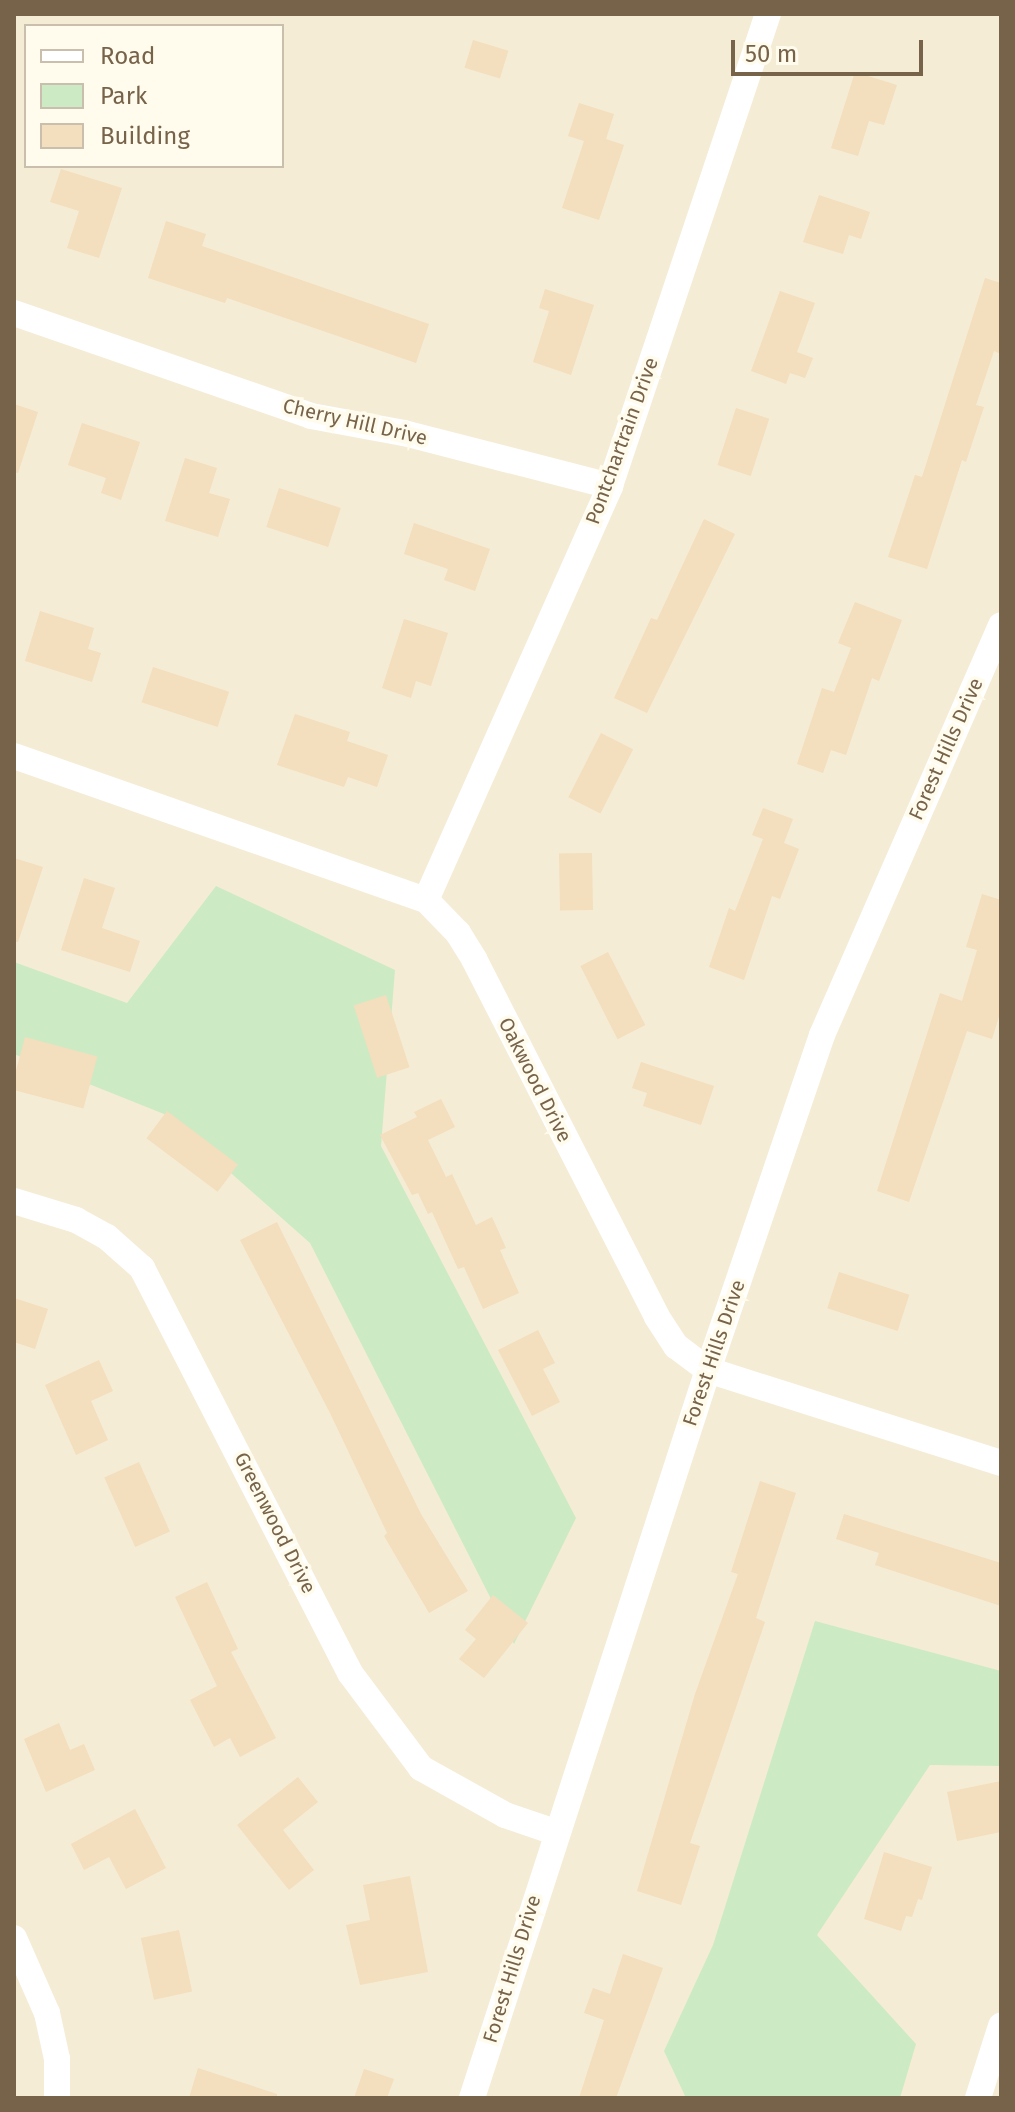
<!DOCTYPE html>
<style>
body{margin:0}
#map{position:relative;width:1015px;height:2112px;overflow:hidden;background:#fdf9e6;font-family:"Fira Sans",sans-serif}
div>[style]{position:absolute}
.residential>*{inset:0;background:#f5ecd5}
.green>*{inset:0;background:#ccebc4}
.building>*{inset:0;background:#f3debd;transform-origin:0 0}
.minor>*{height:26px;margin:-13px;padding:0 13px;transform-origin:13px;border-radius:13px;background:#fff}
span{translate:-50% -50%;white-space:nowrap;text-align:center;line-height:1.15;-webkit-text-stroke:7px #fffced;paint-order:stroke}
.street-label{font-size:20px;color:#77634a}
.frame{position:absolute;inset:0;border:16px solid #77634a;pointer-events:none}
.legend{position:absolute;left:24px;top:24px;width:260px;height:144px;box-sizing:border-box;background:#fffced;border:2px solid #c9bfac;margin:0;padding:10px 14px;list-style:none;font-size:24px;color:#77634a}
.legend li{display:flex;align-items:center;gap:16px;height:40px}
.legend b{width:40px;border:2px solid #c9bfac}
.scale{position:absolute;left:731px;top:40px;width:192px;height:36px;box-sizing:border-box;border:4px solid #77634a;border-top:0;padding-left:10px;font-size:24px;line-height:28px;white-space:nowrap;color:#77634a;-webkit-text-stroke:6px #fffced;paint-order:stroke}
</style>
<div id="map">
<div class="residential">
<i style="clip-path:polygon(evenodd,14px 14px,1001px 14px,1001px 2098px,14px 2098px,14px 14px,26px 26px,282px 26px,282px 166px,26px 166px,26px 26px)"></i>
</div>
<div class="green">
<i style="clip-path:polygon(216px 886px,395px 970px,381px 1146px,576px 1518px,514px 1644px,310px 1243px,164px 1114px,14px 1054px,14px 962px,127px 1003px)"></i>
<i style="clip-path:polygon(815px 1621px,1001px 1671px,1001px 1766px,930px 1765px,817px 1935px,916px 2044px,900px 2098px,686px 2098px,664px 2051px,713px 1945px)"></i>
</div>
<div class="building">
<i style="left:473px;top:40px;width:37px;height:29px;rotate:17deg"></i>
<i style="clip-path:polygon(855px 72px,897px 85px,884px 125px,869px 121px,858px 156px,831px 148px)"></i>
<i style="clip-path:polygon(579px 103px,614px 114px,606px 139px,624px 145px,599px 220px,562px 208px,584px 141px,568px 136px)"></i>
<i style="clip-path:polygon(61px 169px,122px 188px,99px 258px,67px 248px,79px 211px,50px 202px)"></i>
<i style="clip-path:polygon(819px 195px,870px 212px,861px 239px,849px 235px,843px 254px,803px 242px)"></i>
<i style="clip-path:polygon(166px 221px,206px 234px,202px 246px,429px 324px,416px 363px,227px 298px,225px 303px,148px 278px)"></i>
<i style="clip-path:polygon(985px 278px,1001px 283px,1001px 354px,994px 351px,976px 405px,984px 407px,966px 462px,962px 460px,927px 569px,888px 557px,915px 475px,922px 477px)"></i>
<i style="clip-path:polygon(545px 289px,594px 305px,571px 375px,533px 362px,549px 311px,539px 308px)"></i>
<i style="clip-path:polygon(780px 291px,815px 303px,797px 352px,813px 358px,805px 378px,790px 373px,786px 384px,751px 371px)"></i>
<i style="clip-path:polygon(14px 404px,38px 412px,18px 473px,14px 472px)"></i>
<i style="left:736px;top:408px;width:35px;height:60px;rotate:18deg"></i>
<i style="clip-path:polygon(82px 423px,140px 442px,121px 500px,101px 493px,106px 478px,68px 465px)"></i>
<i style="clip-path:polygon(185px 458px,217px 468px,209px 493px,230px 499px,218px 537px,165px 521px)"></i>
<i style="left:279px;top:488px;width:65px;height:41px;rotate:18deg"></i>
<i style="clip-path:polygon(704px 519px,735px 534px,647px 713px,614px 698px,651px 618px,657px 620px)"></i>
<i style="clip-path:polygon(414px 523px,490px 549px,475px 591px,444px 580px,448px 569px,404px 554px)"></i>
<i style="clip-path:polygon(855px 602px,902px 620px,879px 681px,872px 678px,846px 755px,831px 750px,823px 773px,797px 764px,822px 688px,834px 692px,851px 648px,838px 643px)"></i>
<i style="clip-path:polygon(40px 611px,94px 628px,88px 649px,101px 653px,92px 682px,25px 661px)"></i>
<i style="clip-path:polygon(404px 619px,448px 633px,431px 686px,416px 681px,411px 698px,382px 688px)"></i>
<i style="left:153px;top:667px;width:80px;height:37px;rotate:18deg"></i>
<i style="clip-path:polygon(295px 714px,350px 732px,347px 741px,388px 755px,377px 787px,348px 777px,344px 787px,277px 765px)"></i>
<i style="left:601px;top:733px;width:36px;height:72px;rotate:27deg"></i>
<i style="clip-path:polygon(763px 808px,793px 819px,784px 843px,799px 849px,780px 899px,772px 896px,744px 980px,709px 967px,729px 908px,735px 911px,763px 839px,752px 835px)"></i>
<i style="left:592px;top:853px;width:57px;height:33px;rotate:89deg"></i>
<i style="clip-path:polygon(14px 858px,43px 867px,18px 942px,14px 942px)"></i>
<i style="clip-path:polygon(84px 878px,115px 888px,102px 928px,140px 941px,130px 972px,61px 950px)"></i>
<i style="clip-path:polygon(982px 894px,1001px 900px,1001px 1010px,992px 1039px,967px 1031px,909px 1202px,877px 1191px,940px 993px,962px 1001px,977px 950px,966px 947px)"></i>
<i style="left:608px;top:952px;width:82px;height:31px;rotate:63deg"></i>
<i style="left:386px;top:995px;width:76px;height:34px;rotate:72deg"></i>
<i style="left:25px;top:1037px;width:75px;height:54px;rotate:15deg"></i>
<i style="clip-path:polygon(641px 1062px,714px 1086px,701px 1125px,643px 1106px,647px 1093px,632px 1088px)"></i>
<i style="clip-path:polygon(441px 1099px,455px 1127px,428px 1140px,446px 1177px,452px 1174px,476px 1225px,492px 1217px,506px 1248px,500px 1250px,519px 1293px,483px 1309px,464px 1267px,458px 1269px,432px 1212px,428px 1214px,418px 1193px,412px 1195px,380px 1135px,417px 1117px,414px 1112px)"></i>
<i style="left:167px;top:1111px;width:89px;height:34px;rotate:37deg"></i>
<i style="clip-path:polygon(277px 1222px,421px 1514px,468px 1591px,429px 1613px,384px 1536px,387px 1533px,330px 1413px,240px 1240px)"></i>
<i style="left:839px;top:1272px;width:74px;height:38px;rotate:18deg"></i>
<i style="clip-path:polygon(14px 1298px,48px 1309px,35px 1349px,14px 1342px)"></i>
<i style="clip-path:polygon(538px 1330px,555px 1363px,543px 1369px,560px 1402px,532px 1416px,498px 1350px)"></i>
<i style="clip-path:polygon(99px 1360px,113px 1391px,91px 1401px,108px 1440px,76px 1455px,45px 1385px)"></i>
<i style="left:139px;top:1462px;width:76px;height:38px;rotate:66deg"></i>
<i style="clip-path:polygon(760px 1481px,796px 1493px,756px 1618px,765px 1622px,690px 1843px,700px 1846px,681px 1905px,637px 1891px,695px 1694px,738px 1574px,731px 1572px)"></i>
<i style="clip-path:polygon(844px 1514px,1001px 1563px,1001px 1606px,875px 1565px,879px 1553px,836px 1539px)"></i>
<i style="clip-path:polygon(207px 1582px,238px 1649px,231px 1652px,276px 1738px,240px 1757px,230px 1738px,214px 1747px,190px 1700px,217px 1686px,175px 1597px)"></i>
<i style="clip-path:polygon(493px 1595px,528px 1623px,484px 1678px,459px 1659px,476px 1639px,465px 1630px)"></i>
<i style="clip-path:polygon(59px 1723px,70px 1750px,84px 1744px,95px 1770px,46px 1792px,24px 1739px)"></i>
<i style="clip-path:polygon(298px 1777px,318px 1802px,283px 1830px,314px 1870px,289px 1890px,237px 1825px)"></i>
<i style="clip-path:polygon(1001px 1781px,1001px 1832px,957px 1841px,947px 1792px)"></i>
<i style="clip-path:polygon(135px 1809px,166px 1868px,126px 1889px,109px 1857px,84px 1870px,71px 1844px)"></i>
<i style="clip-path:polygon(884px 1852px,932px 1867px,922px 1900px,918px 1899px,912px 1917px,906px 1916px,901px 1931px,864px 1919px)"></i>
<i style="clip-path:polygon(410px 1876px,428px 1972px,360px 1985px,346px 1925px,370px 1920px,363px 1885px)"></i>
<i style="left:179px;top:1930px;width:63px;height:39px;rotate:78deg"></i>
<i style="clip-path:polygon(623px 1954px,663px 1968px,616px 2098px,579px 2098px,604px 2020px,584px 2013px,593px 1988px,610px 1994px)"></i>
<i style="clip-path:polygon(198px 2068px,277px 2094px,277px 2098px,189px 2098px)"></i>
<i style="clip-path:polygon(364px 2069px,394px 2079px,387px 2098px,354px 2098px)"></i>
</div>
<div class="minor">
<i style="left:14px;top:313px;width:314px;rotate:19.1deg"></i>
<i style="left:311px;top:416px;width:95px;rotate:10.4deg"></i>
<i style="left:404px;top:433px;width:213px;rotate:14.4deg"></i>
<i style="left:14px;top:756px;width:436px;rotate:19.3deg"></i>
<i style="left:426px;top:900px;width:46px;rotate:45.9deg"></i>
<i style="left:458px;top:933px;width:31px;rotate:58deg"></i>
<i style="left:474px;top:959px;width:402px;rotate:62.9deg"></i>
<i style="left:657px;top:1317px;width:35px;rotate:57deg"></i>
<i style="left:676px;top:1346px;width:40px;rotate:37deg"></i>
<i style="left:708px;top:1370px;width:307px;rotate:17.6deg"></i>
<i style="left:426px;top:900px;width:453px;rotate:-66deg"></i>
<i style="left:610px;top:486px;width:498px;rotate:-71.5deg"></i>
<i style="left:14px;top:1201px;width:65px;rotate:17deg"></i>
<i style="left:76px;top:1220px;width:35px;rotate:29deg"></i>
<i style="left:107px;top:1237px;width:47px;rotate:41.5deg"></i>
<i style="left:142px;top:1268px;width:455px;rotate:62.8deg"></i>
<i style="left:350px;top:1673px;width:119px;rotate:53.2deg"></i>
<i style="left:421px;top:1768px;width:96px;rotate:29.2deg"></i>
<i style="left:505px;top:1815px;width:53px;rotate:18.8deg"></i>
<i style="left:14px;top:1938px;width:82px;rotate:66.3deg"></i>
<i style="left:47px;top:2013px;width:47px;rotate:77.7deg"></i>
<i style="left:57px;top:2059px;width:39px;rotate:90deg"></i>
<i style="left:472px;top:2098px;width:765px;rotate:-72.04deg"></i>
<i style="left:708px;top:1370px;width:354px;rotate:-71.2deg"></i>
<i style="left:822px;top:1035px;width:447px;rotate:-66.4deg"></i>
<i style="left:978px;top:2098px;width:76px;rotate:-72.3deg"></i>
</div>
<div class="street-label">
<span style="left:355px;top:422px;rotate:13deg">Cherry Hill Drive</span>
<span style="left:622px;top:441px;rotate:-70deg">Pontchartrain Drive</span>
<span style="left:946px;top:749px;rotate:-66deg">Forest Hills Drive</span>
<span style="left:535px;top:1080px;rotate:63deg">Oakwood Drive</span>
<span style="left:714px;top:1353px;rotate:-71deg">Forest Hills Drive</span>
<span style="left:275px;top:1523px;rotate:63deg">Greenwood Drive</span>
<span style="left:512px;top:1969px;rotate:-73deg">Forest Hills Drive</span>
</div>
<div class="frame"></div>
<ul class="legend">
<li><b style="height:10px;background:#fff"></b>Road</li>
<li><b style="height:22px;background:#ccebc4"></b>Park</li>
<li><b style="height:22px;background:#f3debd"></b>Building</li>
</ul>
<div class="scale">50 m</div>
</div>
